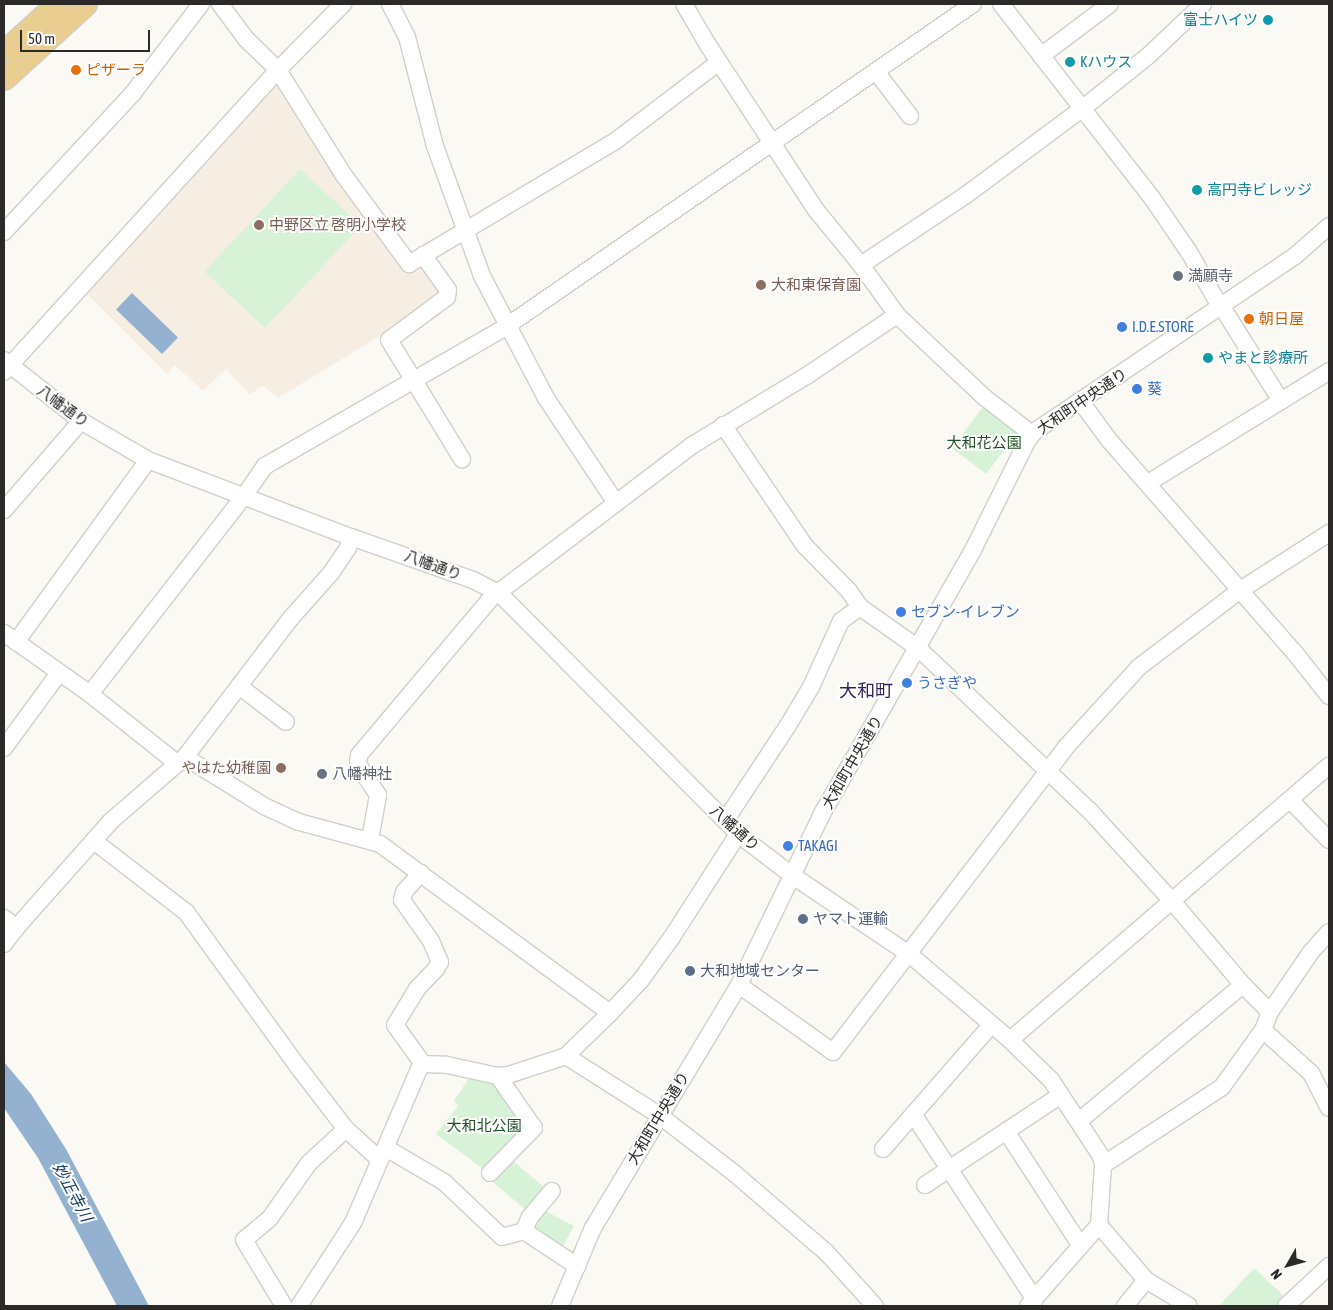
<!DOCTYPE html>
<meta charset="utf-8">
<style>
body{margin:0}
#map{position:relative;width:1333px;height:1310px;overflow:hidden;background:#fbf9f4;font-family:"Asap Condensed","Noto Sans JP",sans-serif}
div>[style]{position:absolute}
.built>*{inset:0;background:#f6eee3}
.green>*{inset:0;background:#d7f2d7;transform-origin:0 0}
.water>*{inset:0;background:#94b1d0;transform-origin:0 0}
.roads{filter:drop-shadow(1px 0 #d1cfca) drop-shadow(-1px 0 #d1cfca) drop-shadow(0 1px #d1cfca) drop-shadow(0 -1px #d1cfca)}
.minor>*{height:16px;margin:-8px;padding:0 8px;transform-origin:8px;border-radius:8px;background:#fff}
.major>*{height:21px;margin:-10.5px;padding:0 10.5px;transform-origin:10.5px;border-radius:10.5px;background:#eacd91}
.dots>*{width:14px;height:14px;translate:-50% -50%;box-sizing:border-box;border:2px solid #fff;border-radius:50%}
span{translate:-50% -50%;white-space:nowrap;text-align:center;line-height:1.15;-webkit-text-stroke:4px #fff;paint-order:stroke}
.culture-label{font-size:15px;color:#0d838f}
.right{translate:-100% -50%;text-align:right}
.left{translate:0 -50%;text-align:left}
.food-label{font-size:15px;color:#c56008}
.education-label{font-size:15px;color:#785e54}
.worship-label{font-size:15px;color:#5b616d}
.shop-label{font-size:15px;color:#366cbe}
.street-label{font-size:15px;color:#2b2a28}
.park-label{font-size:15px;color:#225026}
.service-label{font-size:15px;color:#4e5e75}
.water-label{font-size:16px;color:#123c65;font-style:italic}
.quarter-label{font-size:18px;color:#2f1f59}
.frame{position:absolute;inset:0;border:5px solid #2b2a28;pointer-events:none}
.north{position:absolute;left:1263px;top:1240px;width:50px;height:50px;-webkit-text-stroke:4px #fff;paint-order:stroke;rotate:232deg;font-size:14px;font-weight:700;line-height:20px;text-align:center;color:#2b2a28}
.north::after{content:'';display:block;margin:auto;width:18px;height:22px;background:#2b2a28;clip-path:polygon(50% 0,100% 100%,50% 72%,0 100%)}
.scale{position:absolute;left:20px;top:30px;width:130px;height:22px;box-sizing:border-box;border:2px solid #2b2a28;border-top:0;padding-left:6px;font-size:15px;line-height:18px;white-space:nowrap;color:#2b2a28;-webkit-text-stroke:4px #fff;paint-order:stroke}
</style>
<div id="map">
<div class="built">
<i style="clip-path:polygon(276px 85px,338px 182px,407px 274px,416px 268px,423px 268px,440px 290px,437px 296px,409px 318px,278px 398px,262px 385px,250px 395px,226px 369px,203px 391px,175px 365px,167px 374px,85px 292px)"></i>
</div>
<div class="green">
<i style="left:300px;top:169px;width:83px;height:140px;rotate:43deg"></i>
<i style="left:985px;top:404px;width:43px;height:55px;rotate:37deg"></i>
<i style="clip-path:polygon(471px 1075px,491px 1077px,525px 1128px,504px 1153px,545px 1188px,532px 1204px,574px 1226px,562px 1248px,533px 1230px,537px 1219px,484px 1175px,486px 1171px,436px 1134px,458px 1106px,454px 1101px)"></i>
<i style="clip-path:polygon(1254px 1268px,1287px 1299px,1279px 1306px,1219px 1306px)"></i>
</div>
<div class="water">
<i style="left:132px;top:293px;width:64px;height:23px;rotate:44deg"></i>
<i style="clip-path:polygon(4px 1062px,31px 1094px,66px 1149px,149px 1306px,117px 1306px,38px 1158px,4px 1108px)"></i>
</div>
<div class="roads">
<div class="minor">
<i style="left:220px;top:4px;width:44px;rotate:53.4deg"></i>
<i style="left:246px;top:39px;width:45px;rotate:44.1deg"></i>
<i style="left:278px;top:70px;width:123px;rotate:58deg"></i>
<i style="left:343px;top:174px;width:112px;rotate:53.7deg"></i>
<i style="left:409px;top:264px;width:239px;rotate:-30.8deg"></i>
<i style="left:614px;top:142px;width:132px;rotate:-37.3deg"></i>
<i style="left:390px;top:4px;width:37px;rotate:63deg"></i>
<i style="left:407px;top:37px;width:113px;rotate:75.6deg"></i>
<i style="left:435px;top:146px;width:138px;rotate:70.1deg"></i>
<i style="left:482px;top:276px;width:138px;rotate:62.3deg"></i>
<i style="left:546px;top:398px;width:126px;rotate:56.3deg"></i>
<i style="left:684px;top:4px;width:48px;rotate:59.7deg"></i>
<i style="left:708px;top:45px;width:197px;rotate:56.8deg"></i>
<i style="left:816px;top:210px;width:71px;rotate:50.7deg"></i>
<i style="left:861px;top:265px;width:62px;rotate:54.2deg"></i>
<i style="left:897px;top:315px;width:120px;rotate:43.3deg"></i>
<i style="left:984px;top:397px;width:61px;rotate:37.6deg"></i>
<i style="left:1001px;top:4px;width:246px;rotate:52.1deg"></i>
<i style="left:1152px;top:198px;width:65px;rotate:55.6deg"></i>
<i style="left:1189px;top:252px;width:64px;rotate:60.3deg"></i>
<i style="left:1041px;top:56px;width:86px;rotate:-37deg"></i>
<i style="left:879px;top:70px;width:8px;rotate:76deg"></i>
<i style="left:881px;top:78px;width:48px;rotate:52.7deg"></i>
<i style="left:4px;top:232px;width:190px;rotate:-47.1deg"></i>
<i style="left:133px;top:93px;width:112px;rotate:-52.6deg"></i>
<i style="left:423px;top:255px;width:43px;rotate:54.5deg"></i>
<i style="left:448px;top:290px;width:7px;rotate:98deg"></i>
<i style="left:447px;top:297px;width:72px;rotate:143.4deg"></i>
<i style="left:389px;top:340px;width:140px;rotate:58.5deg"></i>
<i style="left:861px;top:265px;width:126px;rotate:-33.7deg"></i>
<i style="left:966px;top:195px;width:144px;rotate:-36.6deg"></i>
<i style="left:1082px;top:109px;width:85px;rotate:-38.8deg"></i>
<i style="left:1148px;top:56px;width:76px;rotate:-43.4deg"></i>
<i style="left:1222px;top:307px;width:111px;rotate:57.9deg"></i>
<i style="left:4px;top:360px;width:98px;rotate:38.4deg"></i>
<i style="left:81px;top:421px;width:78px;rotate:30.2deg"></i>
<i style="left:148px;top:460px;width:217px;rotate:20.8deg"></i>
<i style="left:351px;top:537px;width:129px;rotate:19.4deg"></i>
<i style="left:473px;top:580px;width:29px;rotate:27deg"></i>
<i style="left:499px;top:593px;width:339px;rotate:45.2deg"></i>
<i style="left:738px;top:834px;width:69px;rotate:37.4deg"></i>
<i style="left:793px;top:876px;width:140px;rotate:33.9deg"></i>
<i style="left:909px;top:954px;width:133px;rotate:40.4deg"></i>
<i style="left:1010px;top:1040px;width:57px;rotate:44.3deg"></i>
<i style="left:1051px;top:1080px;width:91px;rotate:56.7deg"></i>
<i style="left:1101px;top:1156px;width:9px;rotate:77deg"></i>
<i style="left:1103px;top:1165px;width:60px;rotate:93.8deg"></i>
<i style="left:1099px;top:1225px;width:72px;rotate:49.5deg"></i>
<i style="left:1146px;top:1280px;width:50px;rotate:31.2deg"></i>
<i style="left:4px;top:372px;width:408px;rotate:-47.8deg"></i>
<i style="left:278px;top:70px;width:93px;rotate:-45.4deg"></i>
<i style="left:1081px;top:402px;width:47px;rotate:53.6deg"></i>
<i style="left:1109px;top:440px;width:283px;rotate:48.9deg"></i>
<i style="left:1295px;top:653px;width:55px;rotate:51.7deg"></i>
<i style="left:723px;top:425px;width:146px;rotate:55.9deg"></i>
<i style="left:805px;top:546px;width:63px;rotate:45.6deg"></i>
<i style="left:849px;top:591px;width:19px;rotate:55deg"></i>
<i style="left:860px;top:607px;width:71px;rotate:35.3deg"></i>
<i style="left:918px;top:648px;width:237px;rotate:43.5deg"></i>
<i style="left:1090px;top:811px;width:122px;rotate:47.7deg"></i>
<i style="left:1172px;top:901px;width:110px;rotate:49.8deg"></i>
<i style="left:1243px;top:985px;width:38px;rotate:45deg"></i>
<i style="left:1148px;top:483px;width:213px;rotate:-31.7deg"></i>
<i style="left:4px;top:510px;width:118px;rotate:-49.1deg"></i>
<i style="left:4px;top:633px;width:105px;rotate:35.3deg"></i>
<i style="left:90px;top:694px;width:112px;rotate:38.5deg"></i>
<i style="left:16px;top:642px;width:225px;rotate:-54deg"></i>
<i style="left:239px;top:686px;width:59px;rotate:37.5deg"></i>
<i style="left:90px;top:694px;width:251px;rotate:-52.1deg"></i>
<i style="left:244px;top:496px;width:37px;rotate:-55deg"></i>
<i style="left:265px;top:466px;width:280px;rotate:-30deg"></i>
<i style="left:507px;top:326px;width:566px;rotate:-34.64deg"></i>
<i style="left:4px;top:748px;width:93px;rotate:-53.7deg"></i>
<i style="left:185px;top:757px;width:93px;rotate:31.8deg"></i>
<i style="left:264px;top:806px;width:38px;rotate:25deg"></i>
<i style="left:299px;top:822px;width:84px;rotate:15.2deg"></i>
<i style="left:380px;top:844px;width:285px;rotate:36.3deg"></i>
<i style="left:1290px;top:800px;width:56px;rotate:45.7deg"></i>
<i style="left:725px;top:821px;width:113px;rotate:-56.6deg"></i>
<i style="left:787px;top:727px;width:47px;rotate:-59deg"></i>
<i style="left:811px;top:687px;width:72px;rotate:-65.6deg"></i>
<i style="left:841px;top:621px;width:24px;rotate:-36deg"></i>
<i style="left:370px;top:840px;width:46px;rotate:-79.9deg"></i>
<i style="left:378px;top:795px;width:27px;rotate:-124deg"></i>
<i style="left:363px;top:773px;width:11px;rotate:-117deg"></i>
<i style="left:358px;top:763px;width:8px;rotate:-83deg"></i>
<i style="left:359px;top:755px;width:205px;rotate:-49.9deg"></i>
<i style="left:491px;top:598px;width:251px;rotate:-37.2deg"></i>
<i style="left:691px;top:446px;width:137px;rotate:-31.3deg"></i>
<i style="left:808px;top:375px;width:107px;rotate:-34deg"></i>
<i style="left:94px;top:841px;width:116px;rotate:37.7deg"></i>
<i style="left:186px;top:912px;width:193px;rotate:54.1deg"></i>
<i style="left:299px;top:1068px;width:77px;rotate:52.4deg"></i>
<i style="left:346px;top:1129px;width:46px;rotate:42.4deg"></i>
<i style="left:421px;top:873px;width:25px;rotate:132deg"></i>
<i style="left:404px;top:892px;width:8px;rotate:104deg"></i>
<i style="left:402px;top:900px;width:50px;rotate:54.7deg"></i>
<i style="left:431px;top:941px;width:23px;rotate:67deg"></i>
<i style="left:440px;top:962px;width:8px;rotate:120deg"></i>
<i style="left:436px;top:969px;width:28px;rotate:134deg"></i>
<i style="left:417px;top:989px;width:42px;rotate:121.4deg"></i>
<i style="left:395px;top:1025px;width:48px;rotate:54.3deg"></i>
<i style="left:423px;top:1064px;width:24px;rotate:2deg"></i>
<i style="left:447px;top:1065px;width:52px;rotate:12.2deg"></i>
<i style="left:498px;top:1076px;width:10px;rotate:-6deg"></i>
<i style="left:508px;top:1075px;width:61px;rotate:-18.1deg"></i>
<i style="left:566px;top:1056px;width:62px;rotate:-44.3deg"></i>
<i style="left:610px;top:1013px;width:45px;rotate:-46.8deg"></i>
<i style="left:641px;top:980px;width:53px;rotate:-54.2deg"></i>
<i style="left:672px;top:937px;width:122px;rotate:-57.3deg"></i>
<i style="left:4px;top:918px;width:16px;rotate:40deg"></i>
<i style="left:4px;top:944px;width:20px;rotate:-53deg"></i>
<i style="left:16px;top:928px;width:143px;rotate:-48.4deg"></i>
<i style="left:111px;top:821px;width:98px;rotate:-40.9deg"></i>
<i style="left:185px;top:757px;width:173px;rotate:-52.7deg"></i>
<i style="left:290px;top:619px;width:62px;rotate:-48.3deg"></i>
<i style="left:331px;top:573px;width:30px;rotate:-56deg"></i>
<i style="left:348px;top:548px;width:11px;rotate:-75deg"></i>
<i style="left:739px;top:985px;width:115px;rotate:35.5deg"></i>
<i style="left:833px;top:1052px;width:384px;rotate:-52.6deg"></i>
<i style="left:1066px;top:747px;width:108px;rotate:-47.6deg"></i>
<i style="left:1139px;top:667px;width:126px;rotate:-37.2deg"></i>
<i style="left:1239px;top:591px;width:107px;rotate:-32.8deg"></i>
<i style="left:1263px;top:1030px;width:64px;rotate:41.9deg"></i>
<i style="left:1311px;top:1073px;width:39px;rotate:63deg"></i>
<i style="left:1010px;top:1040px;width:421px;rotate:-40.7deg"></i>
<i style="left:566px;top:1056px;width:110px;rotate:32.4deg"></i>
<i style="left:659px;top:1115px;width:95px;rotate:37.7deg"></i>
<i style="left:734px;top:1173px;width:121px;rotate:40.7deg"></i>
<i style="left:826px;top:1252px;width:73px;rotate:47.8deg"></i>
<i style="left:913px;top:1114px;width:222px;rotate:56.7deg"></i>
<i style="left:1079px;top:1121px;width:213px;rotate:-39.7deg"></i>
<i style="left:1006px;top:1131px;width:137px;rotate:56.9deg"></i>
<i style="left:386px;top:1148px;width:67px;rotate:30.4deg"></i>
<i style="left:444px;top:1182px;width:80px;rotate:43.5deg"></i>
<i style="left:502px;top:1237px;width:23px;rotate:-15deg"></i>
<i style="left:524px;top:1231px;width:64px;rotate:33.4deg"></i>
<i style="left:883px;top:1149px;width:164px;rotate:-48.9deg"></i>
<i style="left:1103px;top:1165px;width:142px;rotate:-33.2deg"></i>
<i style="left:1222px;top:1087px;width:70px;rotate:-54.3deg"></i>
<i style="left:1263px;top:1030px;width:19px;rotate:-69deg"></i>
<i style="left:1270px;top:1012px;width:73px;rotate:-55.7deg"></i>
<i style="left:1311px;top:952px;width:27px;rotate:-48deg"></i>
<i style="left:490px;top:1173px;width:63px;rotate:-45.6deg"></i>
<i style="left:534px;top:1128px;width:63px;rotate:-124.7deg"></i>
<i style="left:925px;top:1185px;width:163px;rotate:-33.5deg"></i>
<i style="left:524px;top:1231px;width:15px;rotate:-67deg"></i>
<i style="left:530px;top:1217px;width:34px;rotate:-50deg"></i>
<i style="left:284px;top:1306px;width:77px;rotate:-121.2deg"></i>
<i style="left:244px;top:1240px;width:34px;rotate:-40deg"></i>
<i style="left:270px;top:1218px;width:67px;rotate:-54.7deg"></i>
<i style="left:309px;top:1163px;width:50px;rotate:-42.6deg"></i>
<i style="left:299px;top:1306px;width:99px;rotate:-57deg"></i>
<i style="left:353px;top:1223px;width:168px;rotate:-66.8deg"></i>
<i style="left:419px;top:1069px;width:6px;rotate:-51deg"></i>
<i style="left:560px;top:1306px;width:85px;rotate:-67.1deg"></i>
<i style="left:593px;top:1228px;width:283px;rotate:-59deg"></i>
<i style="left:739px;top:985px;width:192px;rotate:-64.1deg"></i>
<i style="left:823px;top:812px;width:302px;rotate:-60.2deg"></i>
<i style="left:973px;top:550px;width:122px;rotate:-63.6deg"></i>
<i style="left:1027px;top:441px;width:11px;rotate:-52deg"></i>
<i style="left:1034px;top:432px;width:315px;rotate:-34deg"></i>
<i style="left:1295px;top:256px;width:45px;rotate:-41.4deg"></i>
<i style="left:1028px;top:1306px;width:108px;rotate:-48.8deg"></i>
<i style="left:1125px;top:1306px;width:33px;rotate:-51deg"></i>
<i style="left:1286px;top:1306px;width:59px;rotate:-42.9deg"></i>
</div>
<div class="major">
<i style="left:4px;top:51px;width:70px;rotate:-42.1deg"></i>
<i style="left:4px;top:79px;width:111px;rotate:-42.4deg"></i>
</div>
</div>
<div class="dots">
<i style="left:1268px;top:20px;background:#0f9aa8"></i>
<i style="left:1070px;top:62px;background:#0f9aa8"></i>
<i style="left:76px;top:70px;background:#e8710a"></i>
<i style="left:1197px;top:190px;background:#0f9aa8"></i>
<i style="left:259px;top:225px;background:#8d6e63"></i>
<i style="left:1178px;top:276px;background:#6b7280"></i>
<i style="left:761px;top:285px;background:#8d6e63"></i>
<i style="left:1249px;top:319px;background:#e8710a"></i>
<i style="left:1122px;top:327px;background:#3f7fe0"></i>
<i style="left:1208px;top:358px;background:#0f9aa8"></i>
<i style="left:1137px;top:389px;background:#3f7fe0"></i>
<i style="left:901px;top:612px;background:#3f7fe0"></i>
<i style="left:907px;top:683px;background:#3f7fe0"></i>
<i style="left:281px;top:768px;background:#8d6e63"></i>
<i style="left:322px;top:774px;background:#6b7280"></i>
<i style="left:788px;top:846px;background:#3f7fe0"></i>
<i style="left:803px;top:919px;background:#5c6f8a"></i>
<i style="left:690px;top:971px;background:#5c6f8a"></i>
</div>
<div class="culture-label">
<span class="right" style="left:1258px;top:20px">富士ハイツ</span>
<span class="left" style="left:1080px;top:62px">Kハウス</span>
<span class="left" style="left:1207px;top:190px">高円寺ビレッジ</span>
<span class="left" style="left:1218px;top:358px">やまと診療所</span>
</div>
<div class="food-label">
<span class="left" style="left:86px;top:70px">ピザーラ</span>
<span class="left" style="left:1259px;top:319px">朝日屋</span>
</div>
<div class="education-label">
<span class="left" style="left:269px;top:225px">中野区立 啓明小学校</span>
<span class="left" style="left:771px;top:285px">大和東保育園</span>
<span class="right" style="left:271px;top:768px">やはた幼稚園</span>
</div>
<div class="worship-label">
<span class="left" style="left:1188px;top:276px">満願寺</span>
<span class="left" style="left:332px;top:774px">八幡神社</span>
</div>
<div class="shop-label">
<span class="left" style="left:1132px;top:327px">I.D.E.STORE</span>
<span class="left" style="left:1147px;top:389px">葵</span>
<span class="left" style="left:911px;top:612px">セブン-イレブン</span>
<span class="left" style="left:917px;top:683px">うさぎや</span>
<span class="left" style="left:798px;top:846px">TAKAGI</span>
</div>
<div class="street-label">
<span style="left:1082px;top:401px;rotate:-34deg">大和町中央通り</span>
<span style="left:63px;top:406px;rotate:36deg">八幡通り</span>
<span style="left:433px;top:565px;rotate:20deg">八幡通り</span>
<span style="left:852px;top:762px;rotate:-60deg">大和町中央通り</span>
<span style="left:735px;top:828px;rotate:42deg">八幡通り</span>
<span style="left:658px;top:1118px;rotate:-59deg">大和町中央通り</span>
</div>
<div class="park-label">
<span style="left:984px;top:443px">大和花公園</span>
<span style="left:484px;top:1126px">大和北公園</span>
</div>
<div class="service-label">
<span class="left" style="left:813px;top:919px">ヤマト運輸</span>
<span class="left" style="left:700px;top:971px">大和地域センター</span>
</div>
<div class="water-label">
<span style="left:73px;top:1192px;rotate:62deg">妙正寺川</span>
</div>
<div class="quarter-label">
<span style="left:866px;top:691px">大和町</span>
</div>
<div class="frame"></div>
<div class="north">N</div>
<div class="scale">50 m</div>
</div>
